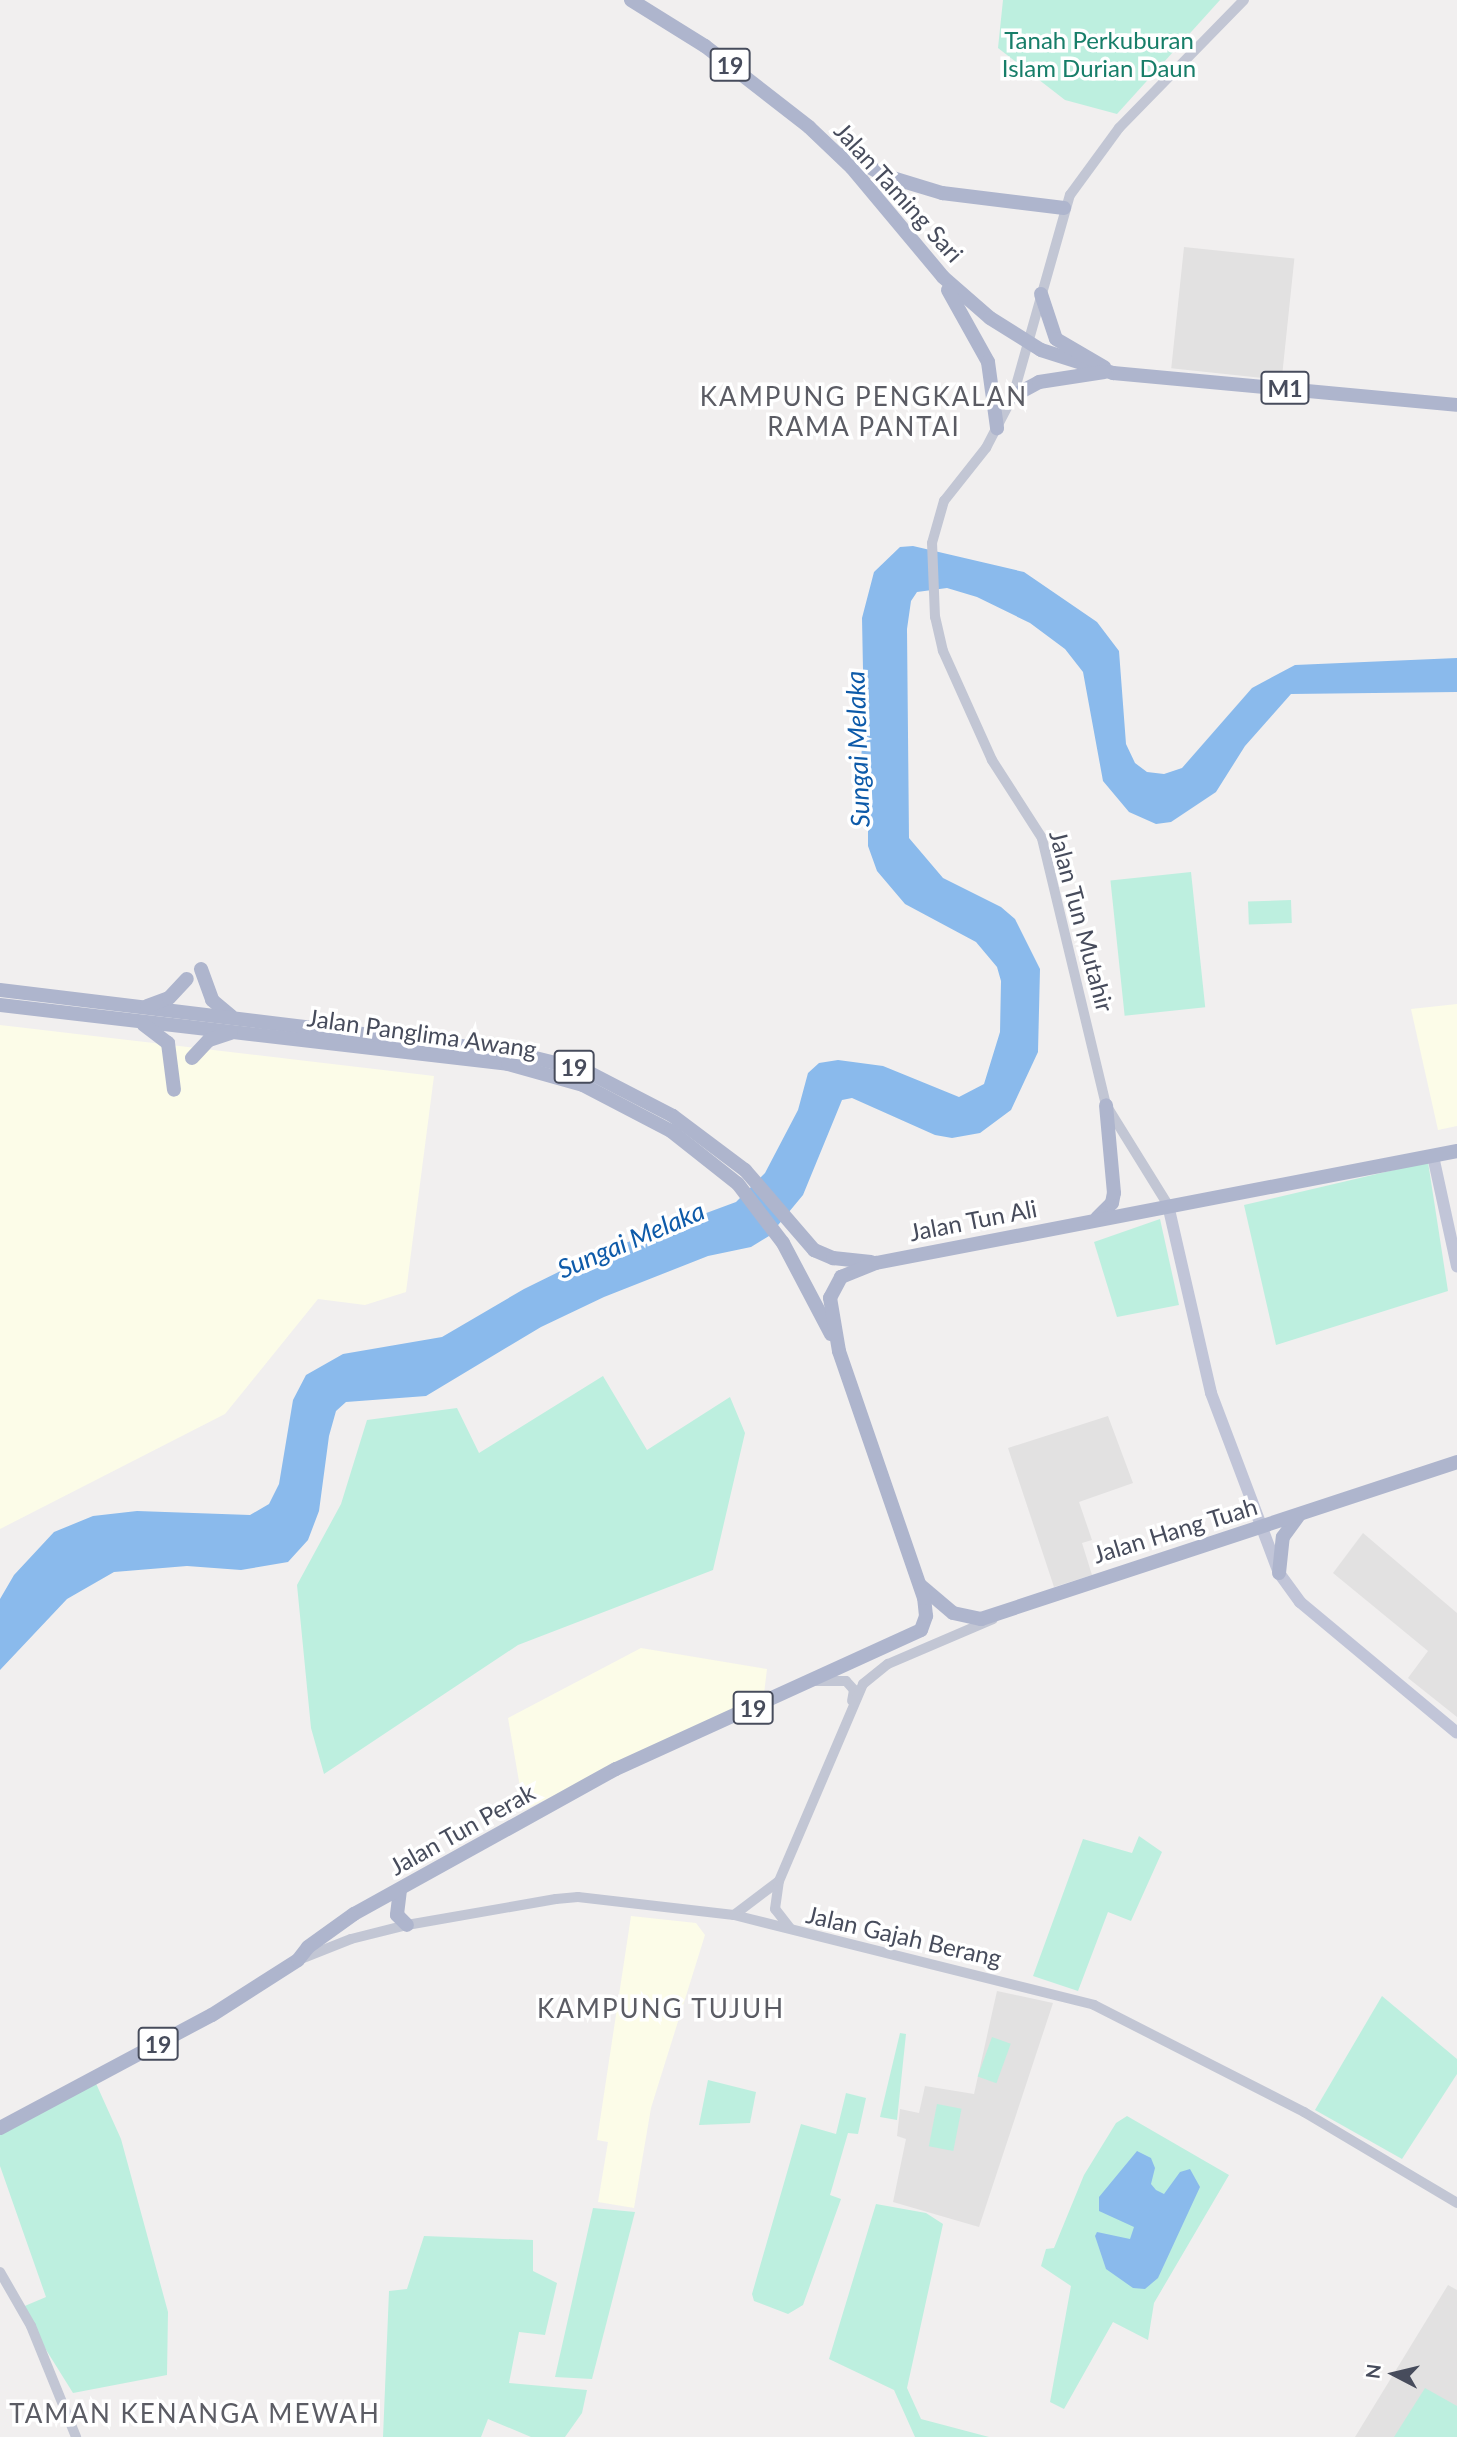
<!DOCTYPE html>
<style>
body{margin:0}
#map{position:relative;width:1457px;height:2437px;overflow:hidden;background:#f1efef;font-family:Lato,sans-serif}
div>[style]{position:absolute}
.commercial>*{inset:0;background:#fcfce8}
.education>*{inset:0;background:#e2e1e1;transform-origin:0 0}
.green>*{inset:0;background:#bdefdf;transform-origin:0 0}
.water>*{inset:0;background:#8abaec}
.tertiary>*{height:10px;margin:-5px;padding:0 5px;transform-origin:5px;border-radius:5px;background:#c2c6d4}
.secondary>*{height:12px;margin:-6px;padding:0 6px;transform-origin:6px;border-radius:6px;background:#c1c5d8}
.primary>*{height:14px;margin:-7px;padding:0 7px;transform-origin:7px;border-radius:7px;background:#aeb5cd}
span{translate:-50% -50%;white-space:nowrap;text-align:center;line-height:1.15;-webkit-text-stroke:7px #fff;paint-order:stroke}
.shield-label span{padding:2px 5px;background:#fff;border:2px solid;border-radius:5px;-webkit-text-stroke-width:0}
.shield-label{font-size:23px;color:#474c5c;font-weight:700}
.park-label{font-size:24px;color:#177e69}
.street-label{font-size:24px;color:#474c5c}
.neighbourhood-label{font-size:26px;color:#5b5c64;letter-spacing:2px}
.water-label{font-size:26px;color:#0d5aa9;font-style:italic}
.north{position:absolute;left:1359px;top:2339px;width:70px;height:70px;-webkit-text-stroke:5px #fff;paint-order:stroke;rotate:277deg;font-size:19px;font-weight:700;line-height:28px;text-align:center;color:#474c5c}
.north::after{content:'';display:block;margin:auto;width:24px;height:32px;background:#474c5c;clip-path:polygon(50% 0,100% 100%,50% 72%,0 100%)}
</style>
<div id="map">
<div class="commercial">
<i style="clip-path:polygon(1457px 1004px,1457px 1126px,1438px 1130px,1411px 1009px)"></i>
<i style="clip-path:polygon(0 1025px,434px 1076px,406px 1292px,365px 1305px,318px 1299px,225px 1414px,0 1529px)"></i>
<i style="clip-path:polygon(641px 1648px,767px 1669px,764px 1694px,524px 1810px,508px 1718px)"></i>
<i style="clip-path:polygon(631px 1916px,696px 1923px,705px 1935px,651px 2108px,634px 2208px,598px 2202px,608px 2142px,597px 2140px)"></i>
</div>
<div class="education">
<i style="left:1184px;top:247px;width:111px;height:122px;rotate:6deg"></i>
<i style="clip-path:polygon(1108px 1416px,1133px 1483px,1079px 1502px,1092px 1540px,1082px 1543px,1092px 1575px,1054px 1587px,1008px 1448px)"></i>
<i style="clip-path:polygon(1363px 1533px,1457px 1613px,1457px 1717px,1408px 1678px,1428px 1651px,1333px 1573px)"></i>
<i style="clip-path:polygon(997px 1991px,1053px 2003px,979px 2227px,893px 2202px,906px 2139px,897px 2136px,900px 2109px,919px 2113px,925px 2086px,974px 2094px)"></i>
<i style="clip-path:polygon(1448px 2285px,1457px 2290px,1457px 2437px,1355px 2437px)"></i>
</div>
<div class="green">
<i style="clip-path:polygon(1003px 0,1220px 0,1117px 114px,1065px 100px,998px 48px)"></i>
<i style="left:1191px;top:872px;width:136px;height:81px;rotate:84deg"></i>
<i style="left:1291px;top:900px;width:23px;height:43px;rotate:88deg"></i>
<i style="clip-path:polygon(1428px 1162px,1448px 1291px,1276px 1345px,1244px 1205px)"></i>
<i style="clip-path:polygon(1160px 1219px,1179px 1305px,1117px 1317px,1094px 1242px)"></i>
<i style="clip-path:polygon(603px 1376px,647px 1450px,730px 1397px,745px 1433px,713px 1570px,518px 1645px,324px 1774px,311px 1728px,297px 1585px,341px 1504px,367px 1420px,457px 1408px,479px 1453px)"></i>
<i style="clip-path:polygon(1139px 1836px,1162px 1852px,1131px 1921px,1108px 1912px,1078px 1991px,1033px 1976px,1083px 1839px,1132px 1853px)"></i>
<i style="clip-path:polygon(1382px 1996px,1457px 2059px,1457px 2074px,1402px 2159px,1315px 2110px)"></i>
<i style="clip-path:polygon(900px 2033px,906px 2034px,897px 2120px,880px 2117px)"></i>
<i style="left:992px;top:2037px;width:20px;height:42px;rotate:20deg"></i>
<i style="clip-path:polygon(94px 2079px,121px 2139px,168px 2312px,167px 2375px,73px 2393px,20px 2308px,46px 2297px,0 2166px,0 2127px)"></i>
<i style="clip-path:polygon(708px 2080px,756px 2092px,750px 2123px,699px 2125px)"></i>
<i style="clip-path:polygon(846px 2093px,866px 2098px,858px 2134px,848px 2133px,830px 2195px,841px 2199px,803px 2305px,788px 2314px,754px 2301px,752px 2294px,801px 2124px,836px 2134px)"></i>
<i style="left:937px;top:2104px;width:25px;height:43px;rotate:11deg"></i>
<i style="clip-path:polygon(1127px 2116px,1229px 2175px,1154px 2303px,1148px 2340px,1113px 2322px,1064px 2409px,1050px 2402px,1071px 2286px,1041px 2266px,1046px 2249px,1054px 2248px,1084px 2175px,1116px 2123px)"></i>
<i style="clip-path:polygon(876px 2204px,926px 2213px,943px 2224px,907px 2388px,921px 2419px,989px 2437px,915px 2437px,894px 2390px,829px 2359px)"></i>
<i style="clip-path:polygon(593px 2208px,635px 2212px,592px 2379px,555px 2377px)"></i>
<i style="clip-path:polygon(424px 2236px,533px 2240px,533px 2271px,557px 2283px,545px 2335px,519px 2332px,509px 2383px,587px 2390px,582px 2413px,565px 2437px,531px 2437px,488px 2419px,481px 2437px,383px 2437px,389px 2291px,407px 2289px)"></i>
<i style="clip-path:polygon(1425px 2388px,1457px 2406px,1457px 2437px,1394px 2437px)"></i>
</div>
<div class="water">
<i style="clip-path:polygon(913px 546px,1024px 572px,1097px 622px,1119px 651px,1126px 744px,1135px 763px,1147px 772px,1164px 774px,1182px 768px,1252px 688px,1295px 665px,1457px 658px,1457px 692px,1291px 694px,1245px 746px,1216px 792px,1171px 822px,1156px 824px,1129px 812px,1103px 781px,1083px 672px,1065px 649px,1030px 623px,977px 597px,947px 588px,917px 592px,911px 601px,907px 629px,909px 838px,943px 878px,1001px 907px,1015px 919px,1040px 969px,1038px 1052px,1011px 1110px,980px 1133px,952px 1138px,935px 1135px,852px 1098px,842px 1100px,803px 1195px,769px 1236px,751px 1247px,708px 1256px,604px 1297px,541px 1327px,426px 1396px,346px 1402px,336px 1411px,329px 1436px,319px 1511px,308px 1540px,288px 1562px,241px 1570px,187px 1566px,114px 1572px,67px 1599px,0 1670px,0 1599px,14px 1575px,54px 1532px,93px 1516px,137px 1511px,250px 1515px,269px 1504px,279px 1484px,293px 1400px,306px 1375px,343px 1354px,442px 1337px,524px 1289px,593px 1255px,736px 1202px,765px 1173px,798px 1110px,808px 1073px,819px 1063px,838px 1060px,883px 1066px,959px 1097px,984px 1084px,1000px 1032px,1001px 981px,997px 967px,976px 942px,905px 904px,877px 871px,868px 846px,868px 798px,860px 772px,864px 722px,862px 618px,874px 572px,900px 547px)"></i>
<i style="clip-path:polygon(1137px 2151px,1151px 2158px,1155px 2168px,1151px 2184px,1156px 2190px,1164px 2194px,1180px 2172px,1190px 2169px,1200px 2187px,1158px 2278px,1145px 2289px,1133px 2288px,1106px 2269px,1095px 2236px,1097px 2232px,1130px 2239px,1134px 2227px,1099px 2211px,1099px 2197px)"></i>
</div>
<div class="tertiary">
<i style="left:1168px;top:1205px;width:118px;rotate:-121.8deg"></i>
<i style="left:1106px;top:1105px;width:275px;rotate:-103.5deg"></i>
<i style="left:1042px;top:838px;width:93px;rotate:-122.7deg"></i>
<i style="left:992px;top:760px;width:120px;rotate:-114.2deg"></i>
<i style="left:943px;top:651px;width:35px;rotate:-103deg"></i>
<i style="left:935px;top:617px;width:74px;rotate:-92.3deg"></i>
<i style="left:932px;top:543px;width:44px;rotate:-74.1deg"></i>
<i style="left:944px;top:501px;width:68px;rotate:-51.6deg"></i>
<i style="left:986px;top:448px;width:59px;rotate:-62.6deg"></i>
<i style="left:1013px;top:396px;width:209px;rotate:-74.2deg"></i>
<i style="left:1070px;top:195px;width:83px;rotate:-53.8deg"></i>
<i style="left:1119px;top:128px;width:179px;rotate:-45.7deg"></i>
<i style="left:816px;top:1681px;width:30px"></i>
<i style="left:846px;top:1681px;width:12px;rotate:48deg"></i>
<i style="left:854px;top:1690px;width:11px;rotate:100deg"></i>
<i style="left:734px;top:1915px;width:56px;rotate:-37.1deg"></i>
<i style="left:790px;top:1928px;width:24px;rotate:-128deg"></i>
<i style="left:775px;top:1909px;width:28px;rotate:-82deg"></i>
<i style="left:779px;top:1881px;width:214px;rotate:-66.9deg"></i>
<i style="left:863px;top:1684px;width:32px;rotate:-39deg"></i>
<i style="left:888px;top:1664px;width:114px;rotate:-23.2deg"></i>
<i style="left:298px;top:1960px;width:57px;rotate:-21.6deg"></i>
<i style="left:351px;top:1939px;width:58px;rotate:-14deg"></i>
<i style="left:407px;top:1925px;width:151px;rotate:-9.9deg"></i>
<i style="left:556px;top:1899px;width:22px;rotate:-5deg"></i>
<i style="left:578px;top:1897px;width:157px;rotate:6.6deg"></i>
<i style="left:734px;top:1915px;width:371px;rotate:14deg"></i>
<i style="left:1094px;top:2005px;width:236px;rotate:27deg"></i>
<i style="left:1304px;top:2112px;width:178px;rotate:30.7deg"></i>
<i style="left:0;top:2272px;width:62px;rotate:60.1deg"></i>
<i style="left:31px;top:2326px;width:120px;rotate:67.9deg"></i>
</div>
<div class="secondary">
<i style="left:1433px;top:1156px;width:113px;rotate:77.7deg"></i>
<i style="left:1168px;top:1205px;width:193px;rotate:77.1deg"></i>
<i style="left:1211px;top:1393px;width:192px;rotate:69.3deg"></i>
<i style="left:1279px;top:1573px;width:36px;rotate:54deg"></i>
<i style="left:1300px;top:1602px;width:204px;rotate:39.8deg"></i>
</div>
<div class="primary">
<i style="left:631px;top:0;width:87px;rotate:31.9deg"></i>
<i style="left:705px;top:46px;width:132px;rotate:37.9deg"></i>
<i style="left:809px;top:127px;width:59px;rotate:43.6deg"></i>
<i style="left:852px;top:168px;width:142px;rotate:50.1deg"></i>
<i style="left:943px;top:277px;width:62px;rotate:41.1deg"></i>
<i style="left:990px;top:318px;width:60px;rotate:32.1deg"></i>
<i style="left:1041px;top:350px;width:76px;rotate:17.7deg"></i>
<i style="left:1113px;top:373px;width:345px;rotate:5.3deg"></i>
<i style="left:845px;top:154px;width:47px;rotate:28.2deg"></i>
<i style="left:886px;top:176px;width:59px;rotate:16.9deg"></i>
<i style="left:942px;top:193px;width:123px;rotate:7deg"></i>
<i style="left:948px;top:290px;width:82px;rotate:60.9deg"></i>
<i style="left:988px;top:362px;width:67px;rotate:82.2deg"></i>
<i style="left:1041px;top:294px;width:47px;rotate:71.6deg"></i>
<i style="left:1056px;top:339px;width:56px;rotate:30.3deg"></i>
<i style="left:1013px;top:396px;width:30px;rotate:-28deg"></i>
<i style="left:1039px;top:382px;width:66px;rotate:-8.7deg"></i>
<i style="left:201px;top:969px;width:33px;rotate:70deg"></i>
<i style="left:212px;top:1000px;width:25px;rotate:40deg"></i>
<i style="left:0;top:990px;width:515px;rotate:6.92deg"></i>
<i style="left:511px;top:1052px;width:75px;rotate:13.9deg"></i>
<i style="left:584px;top:1070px;width:100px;rotate:27.3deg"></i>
<i style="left:673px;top:1116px;width:90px;rotate:36.9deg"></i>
<i style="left:745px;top:1170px;width:106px;rotate:49.2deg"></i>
<i style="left:814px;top:1250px;width:21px;rotate:23deg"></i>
<i style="left:833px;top:1258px;width:38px;rotate:6deg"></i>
<i style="left:0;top:1005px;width:511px;rotate:6.62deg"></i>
<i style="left:508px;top:1064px;width:78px;rotate:15.6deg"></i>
<i style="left:583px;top:1085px;width:99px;rotate:27.6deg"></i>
<i style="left:671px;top:1131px;width:85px;rotate:38.3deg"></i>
<i style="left:738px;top:1184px;width:74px;rotate:52.7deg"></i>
<i style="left:783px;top:1243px;width:103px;rotate:62.2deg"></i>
<i style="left:147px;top:1006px;width:23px;rotate:-20deg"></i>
<i style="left:169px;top:998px;width:26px;rotate:-47deg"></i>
<i style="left:144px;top:1025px;width:30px;rotate:37deg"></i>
<i style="left:168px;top:1043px;width:47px;rotate:82.7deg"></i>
<i style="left:192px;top:1058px;width:25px;rotate:-47deg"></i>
<i style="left:209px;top:1040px;width:23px;rotate:-18deg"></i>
<i style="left:1097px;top:1218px;width:21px;rotate:-45deg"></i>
<i style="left:1112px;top:1203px;width:10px;rotate:-79deg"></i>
<i style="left:1114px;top:1193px;width:88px;rotate:-95.2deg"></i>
<i style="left:1279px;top:1573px;width:36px;rotate:-84deg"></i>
<i style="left:1283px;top:1537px;width:27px;rotate:-54deg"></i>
<i style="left:920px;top:1585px;width:43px;rotate:40.3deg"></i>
<i style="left:953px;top:1613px;width:29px;rotate:12deg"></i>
<i style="left:981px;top:1619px;width:501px;rotate:-18.25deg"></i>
<i style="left:400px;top:1890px;width:25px;rotate:97deg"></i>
<i style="left:397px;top:1915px;width:14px;rotate:45deg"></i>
<i style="left:0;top:2128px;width:240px;rotate:-28.1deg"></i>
<i style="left:212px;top:2015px;width:102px;rotate:-32.6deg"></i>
<i style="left:298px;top:1960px;width:16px;rotate:-52deg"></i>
<i style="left:308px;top:1947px;width:57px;rotate:-35.7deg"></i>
<i style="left:354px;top:1914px;width:299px;rotate:-29deg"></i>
<i style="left:616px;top:1769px;width:335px;rotate:-24.5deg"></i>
<i style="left:921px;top:1630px;width:15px;rotate:-70deg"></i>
<i style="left:926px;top:1616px;width:18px;rotate:-96deg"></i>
<i style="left:924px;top:1598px;width:261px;rotate:-109deg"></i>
<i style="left:839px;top:1351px;width:54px;rotate:-99.6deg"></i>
<i style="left:830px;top:1298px;width:24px;rotate:-62deg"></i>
<i style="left:841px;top:1277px;width:38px;rotate:-22deg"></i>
<i style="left:876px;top:1263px;width:592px;rotate:-10.91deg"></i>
</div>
<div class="shield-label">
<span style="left:730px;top:65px">19</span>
<span style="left:1285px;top:388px">M1</span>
<span style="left:574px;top:1067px">19</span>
<span style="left:753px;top:1708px">19</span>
<span style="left:158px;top:2044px">19</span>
</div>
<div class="park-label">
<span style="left:1099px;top:54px">Tanah Perkuburan<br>Islam Durian Daun</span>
</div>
<div class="street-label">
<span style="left:899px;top:192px;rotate:48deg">Jalan Taming Sari</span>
<span style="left:1082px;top:921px;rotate:75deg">Jalan Tun Mutahir</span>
<span style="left:422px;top:1033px;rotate:8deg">Jalan Panglima Awang</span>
<span style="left:973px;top:1220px;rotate:-11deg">Jalan Tun Ali</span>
<span style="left:1175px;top:1530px;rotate:-17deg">Jalan Hang Tuah</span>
<span style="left:462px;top:1829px;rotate:-29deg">Jalan Tun Perak</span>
<span style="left:904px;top:1936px;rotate:13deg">Jalan Gajah Berang</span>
</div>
<div class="neighbourhood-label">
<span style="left:864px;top:412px">KAMPUNG PENGKALAN<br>RAMA PANTAI</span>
<span style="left:661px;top:2009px">KAMPUNG TUJUH</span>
<span style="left:195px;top:2414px">TAMAN KENANGA MEWAH</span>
</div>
<div class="water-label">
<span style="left:858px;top:749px;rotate:-92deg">Sungai Melaka</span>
<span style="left:631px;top:1240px;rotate:-23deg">Sungai Melaka</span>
</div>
<div class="north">N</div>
</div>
